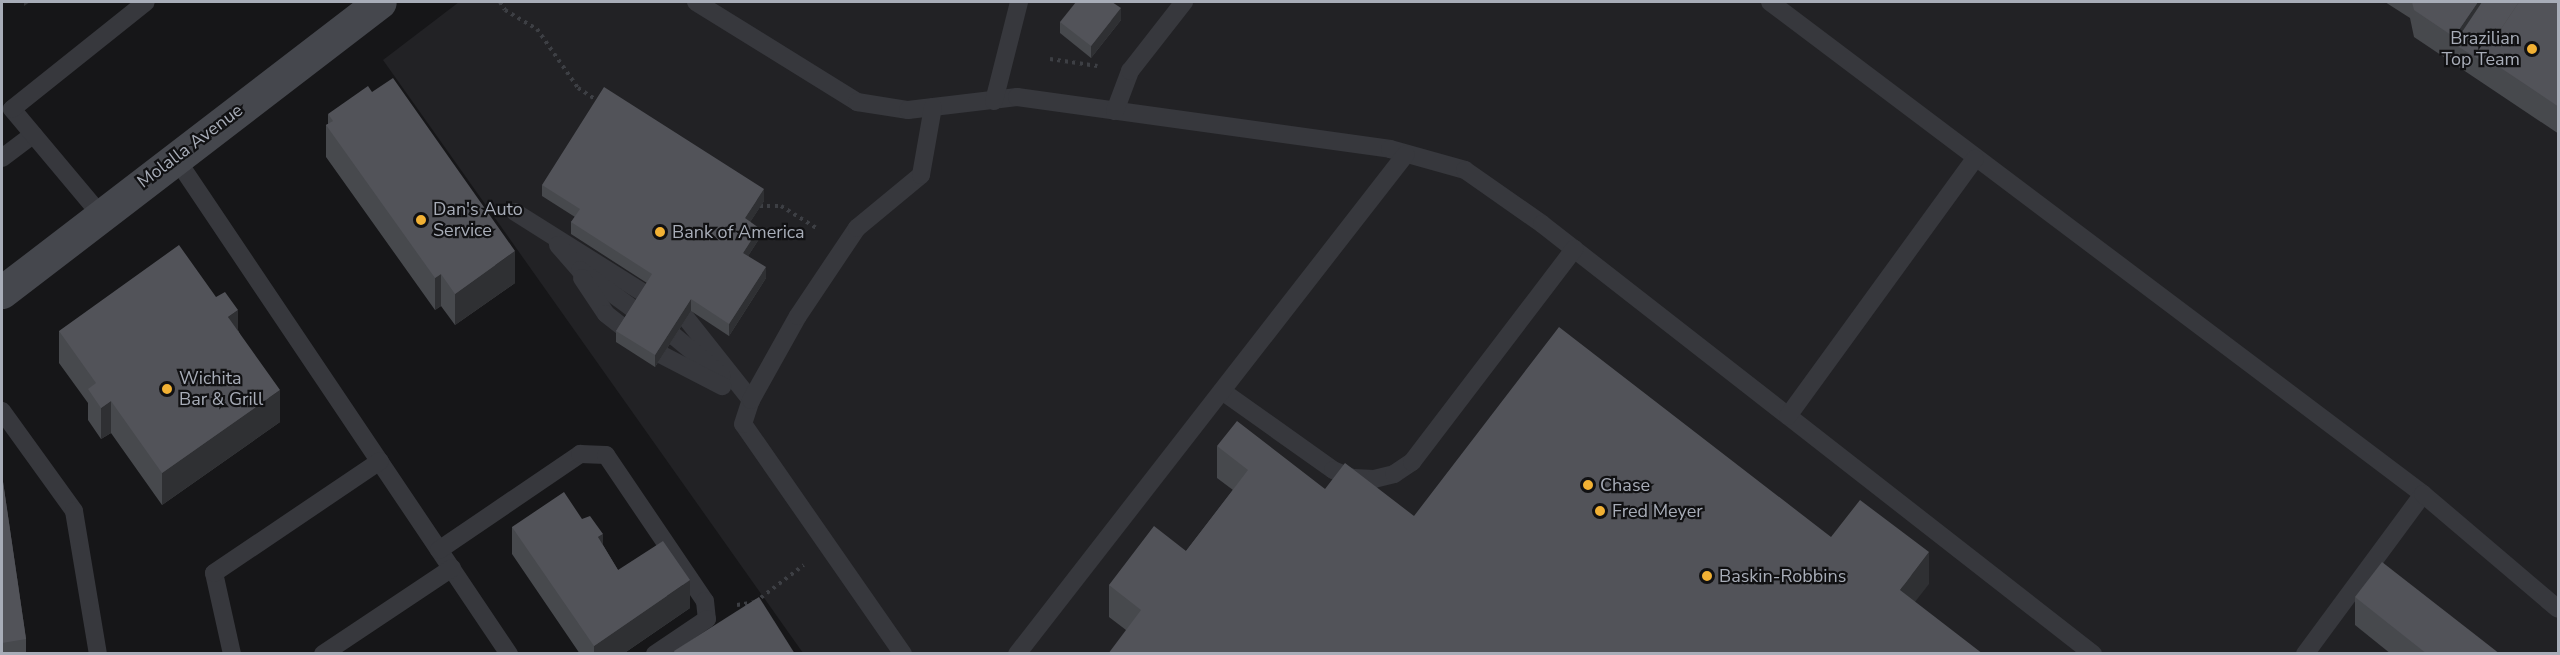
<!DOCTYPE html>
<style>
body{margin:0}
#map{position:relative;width:2560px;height:655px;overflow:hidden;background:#161618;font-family:"Nunito Sans",sans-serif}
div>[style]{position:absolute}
.built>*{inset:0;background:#222225}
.path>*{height:4px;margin-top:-2px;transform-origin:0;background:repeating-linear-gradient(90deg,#3d3f44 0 3px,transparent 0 7.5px)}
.service>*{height:18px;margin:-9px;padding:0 9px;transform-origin:9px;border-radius:9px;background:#37383d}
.secondary>*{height:33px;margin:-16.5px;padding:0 16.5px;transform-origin:16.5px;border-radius:16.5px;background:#45474d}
.wall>*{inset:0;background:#47494d}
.shaded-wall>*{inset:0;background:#2f3033}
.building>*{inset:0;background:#525359}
.dots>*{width:16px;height:16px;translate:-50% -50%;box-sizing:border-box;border:3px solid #111113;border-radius:50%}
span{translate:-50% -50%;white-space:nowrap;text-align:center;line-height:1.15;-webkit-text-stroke:4.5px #111113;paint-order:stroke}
.poi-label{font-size:18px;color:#a8adb8}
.right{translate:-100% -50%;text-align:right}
.left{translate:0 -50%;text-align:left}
.street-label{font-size:18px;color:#a8adb8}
.frame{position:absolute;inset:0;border:3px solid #a8adb8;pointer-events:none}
</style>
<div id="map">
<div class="built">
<i style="clip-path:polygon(459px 2px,2558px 2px,2558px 653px,803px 653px,383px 60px)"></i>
</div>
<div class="path">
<i style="left:500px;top:2px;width:9px;rotate:58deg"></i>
<i style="left:505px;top:10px;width:37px;rotate:31deg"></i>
<i style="left:537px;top:29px;width:72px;rotate:55.2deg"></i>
<i style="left:578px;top:88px;width:24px;rotate:33deg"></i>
<i style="left:1050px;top:59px;width:48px;rotate:8.5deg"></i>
<i style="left:760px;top:206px;width:21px"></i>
<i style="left:781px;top:206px;width:44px;rotate:31.9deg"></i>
<i style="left:737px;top:605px;width:18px;rotate:-9deg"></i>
<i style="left:755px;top:602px;width:61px;rotate:-37.1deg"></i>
</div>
<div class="service">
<i style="left:696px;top:2px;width:190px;rotate:31.8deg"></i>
<i style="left:857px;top:102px;width:52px;rotate:8.9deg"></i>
<i style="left:908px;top:110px;width:110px;rotate:-6.8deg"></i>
<i style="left:1017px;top:97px;width:377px;rotate:7.9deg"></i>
<i style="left:1390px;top:149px;width:78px;rotate:15.6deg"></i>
<i style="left:1465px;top:170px;width:94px;rotate:35deg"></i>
<i style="left:1542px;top:224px;width:699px;rotate:37.97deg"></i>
<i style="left:1770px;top:2px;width:818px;rotate:37deg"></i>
<i style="left:2423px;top:494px;width:199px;rotate:126.4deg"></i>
<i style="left:994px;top:101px;width:102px;rotate:-75.8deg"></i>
<i style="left:1115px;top:111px;width:43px;rotate:-69.4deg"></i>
<i style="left:1130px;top:71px;width:88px;rotate:-52deg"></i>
<i style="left:175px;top:157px;width:599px;rotate:56.1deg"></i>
<i style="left:2px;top:158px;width:39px;rotate:-37deg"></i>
<i style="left:515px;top:212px;width:156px;rotate:32.2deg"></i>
<i style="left:100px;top:214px;width:137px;rotate:-130deg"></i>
<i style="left:12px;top:109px;width:171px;rotate:-38.6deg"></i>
<i style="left:558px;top:245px;width:33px;rotate:49deg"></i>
<i style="left:580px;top:270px;width:69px;rotate:36.2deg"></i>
<i style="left:582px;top:278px;width:43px;rotate:56.3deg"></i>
<i style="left:606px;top:314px;width:24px;rotate:38deg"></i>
<i style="left:686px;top:318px;width:105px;rotate:51.6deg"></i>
<i style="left:674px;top:336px;width:62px;rotate:39.8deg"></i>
<i style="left:662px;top:355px;width:68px;rotate:27.3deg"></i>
<i style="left:1222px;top:391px;width:136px;rotate:35.4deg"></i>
<i style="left:1333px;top:470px;width:22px;rotate:22deg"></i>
<i style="left:1353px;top:478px;width:21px;rotate:3deg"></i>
<i style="left:1374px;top:479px;width:21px;rotate:-14deg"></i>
<i style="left:1394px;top:474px;width:22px;rotate:-34deg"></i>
<i style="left:1412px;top:462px;width:268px;rotate:-52.7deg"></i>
<i style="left:2px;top:411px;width:123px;rotate:54.2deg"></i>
<i style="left:74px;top:511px;width:145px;rotate:80.5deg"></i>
<i style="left:1788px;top:416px;width:318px;rotate:-54deg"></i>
<i style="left:2423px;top:494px;width:177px;rotate:40.4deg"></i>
<i style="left:439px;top:550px;width:171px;rotate:-34.2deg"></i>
<i style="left:580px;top:454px;width:26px;rotate:2deg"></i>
<i style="left:606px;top:455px;width:176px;rotate:55.9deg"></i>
<i style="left:705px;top:601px;width:18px;rotate:84deg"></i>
<i style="left:707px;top:619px;width:63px;rotate:146.1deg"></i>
<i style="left:232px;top:654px;width:83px;rotate:-102.5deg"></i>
<i style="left:214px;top:573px;width:200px;rotate:-34deg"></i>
<i style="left:323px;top:654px;width:155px;rotate:-33.7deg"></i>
<i style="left:903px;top:654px;width:280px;rotate:-124.8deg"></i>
<i style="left:743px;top:424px;width:25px;rotate:-72deg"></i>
<i style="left:751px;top:400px;width:96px;rotate:-60.8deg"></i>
<i style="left:798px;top:316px;width:106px;rotate:-56.2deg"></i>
<i style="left:857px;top:228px;width:83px;rotate:-39.6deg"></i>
<i style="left:921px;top:175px;width:69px;rotate:-80deg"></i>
<i style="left:1017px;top:654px;width:633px;rotate:-52.12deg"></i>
</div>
<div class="secondary">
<i style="left:2px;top:292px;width:476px;rotate:-37.5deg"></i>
</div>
<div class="wall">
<i style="clip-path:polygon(2385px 2px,2559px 2px,2559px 134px,2414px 37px,2410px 18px)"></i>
<i style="clip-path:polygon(1121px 20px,1091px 58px,1060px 33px,1060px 22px)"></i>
<i style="clip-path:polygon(328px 114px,515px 283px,455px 325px,441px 306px,435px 310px,326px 157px,326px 125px,328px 124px)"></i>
<i style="clip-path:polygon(542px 185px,764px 201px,750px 222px,759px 239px,748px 256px,766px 278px,729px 336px,691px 311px,655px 367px,616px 342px,616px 331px,647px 283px,571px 234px,571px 222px,575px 217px,542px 196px)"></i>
<i style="clip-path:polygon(238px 330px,280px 422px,162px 505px,111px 433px,101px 439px,88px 420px,88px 403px,59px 363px,59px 331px)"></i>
<i style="clip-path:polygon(1217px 446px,1325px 489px,1414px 516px,1831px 537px,1929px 584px,1126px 630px,1109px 617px,1109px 585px,1186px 551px,1233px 490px,1217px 478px)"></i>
<i style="clip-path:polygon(2px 475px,26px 639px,26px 654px,2px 654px)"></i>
<i style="clip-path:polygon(582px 519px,603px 545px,618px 570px,690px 608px,623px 654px,580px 654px,512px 554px,512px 527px)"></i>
<i style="clip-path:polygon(2355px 597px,2500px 654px,2391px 654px,2355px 625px)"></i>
</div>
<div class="shaded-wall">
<i style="clip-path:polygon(24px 2px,30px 2px,24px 6px)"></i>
<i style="clip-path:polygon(2478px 2px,2496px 2px,2454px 44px,2454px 37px)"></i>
<i style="clip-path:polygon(1121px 8px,1121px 20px,1091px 58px,1091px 46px)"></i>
<i style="clip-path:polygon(764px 189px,764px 201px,745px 230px,745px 218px)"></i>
<i style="clip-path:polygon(759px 228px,759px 239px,743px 264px,743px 253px)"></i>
<i style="clip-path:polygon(515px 251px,515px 283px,455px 325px,455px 294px)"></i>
<i style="clip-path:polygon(766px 267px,766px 278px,729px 336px,729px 324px)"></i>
<i style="clip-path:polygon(441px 274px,441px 306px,435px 310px,435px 278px)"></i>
<i style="clip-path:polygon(691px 299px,691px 311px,655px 367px,655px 355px)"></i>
<i style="clip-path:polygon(238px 310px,238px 342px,228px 317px)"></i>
<i style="clip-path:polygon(280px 390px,280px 422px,162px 505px,162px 473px)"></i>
<i style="clip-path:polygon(111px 401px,111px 433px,101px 439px,101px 408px)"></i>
<i style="clip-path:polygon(603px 534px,603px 562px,598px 537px)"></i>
<i style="clip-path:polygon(1929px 552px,1929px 584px,1900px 621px,1900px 590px)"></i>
<i style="clip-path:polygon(690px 580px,690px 608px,623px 654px,594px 654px,594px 646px)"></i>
</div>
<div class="building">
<i style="clip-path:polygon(1076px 2px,1112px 2px,1121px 8px,1091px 46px,1060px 22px)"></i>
<i style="clip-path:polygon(2412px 2px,2478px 2px,2454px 37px,2414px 10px)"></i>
<i style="clip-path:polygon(2482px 2px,2519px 2px,2483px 56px,2483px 62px,2454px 44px)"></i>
<i style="clip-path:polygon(2519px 2px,2559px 2px,2559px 107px,2483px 56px)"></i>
<i style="clip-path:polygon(393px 78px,515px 251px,455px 294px,441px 274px,435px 278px,326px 125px,333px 121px,328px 114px,368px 86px,372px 92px)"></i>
<i style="clip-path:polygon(604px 87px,764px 189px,745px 218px,759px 228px,743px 253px,766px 267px,729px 324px,691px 299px,655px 355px,616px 331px,652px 274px,571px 222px,580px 209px,542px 185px)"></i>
<i style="clip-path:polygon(179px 245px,216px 297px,225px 292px,238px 310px,228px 317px,280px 390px,162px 473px,111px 401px,101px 408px,88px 389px,96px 383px,59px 331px)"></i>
<i style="clip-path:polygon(1559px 327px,1831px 537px,1860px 500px,1929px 552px,1900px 590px,1983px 654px,1108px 654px,1141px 610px,1109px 585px,1154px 526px,1186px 551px,1248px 470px,1217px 446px,1237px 421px,1325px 489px,1345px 463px,1414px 516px)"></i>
<i style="clip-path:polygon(2px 475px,26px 639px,2px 643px)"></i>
<i style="clip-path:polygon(564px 492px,582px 519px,590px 516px,603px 534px,598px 537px,618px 570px,663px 541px,690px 580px,594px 646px,512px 527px)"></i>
<i style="clip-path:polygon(2382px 562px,2500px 654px,2427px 654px,2355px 597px)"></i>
<i style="clip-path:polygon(759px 597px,795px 654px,675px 654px,674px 651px)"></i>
</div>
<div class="dots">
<i style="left:2532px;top:49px;background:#f2b134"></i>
<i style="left:421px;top:220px;background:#f2b134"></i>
<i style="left:660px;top:232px;background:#f2b134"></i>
<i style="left:167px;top:389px;background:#f2b134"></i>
<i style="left:1588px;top:485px;background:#f2b134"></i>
<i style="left:1600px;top:511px;background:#f2b134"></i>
<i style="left:1707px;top:576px;background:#f2b134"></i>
</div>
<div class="poi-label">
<span class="right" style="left:2520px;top:49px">Brazilian<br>Top Team</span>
<span class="left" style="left:433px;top:220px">Dan's Auto<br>Service</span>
<span class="left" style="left:672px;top:232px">Bank of America</span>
<span class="left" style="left:179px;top:389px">Wichita<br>Bar &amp; Grill</span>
<span class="left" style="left:1600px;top:485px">Chase</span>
<span class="left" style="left:1612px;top:511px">Fred Meyer</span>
<span class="left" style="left:1719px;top:576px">Baskin-Robbins</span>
</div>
<div class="street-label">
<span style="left:190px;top:146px;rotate:-37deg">Molalla Avenue</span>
</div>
<div class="frame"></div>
</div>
